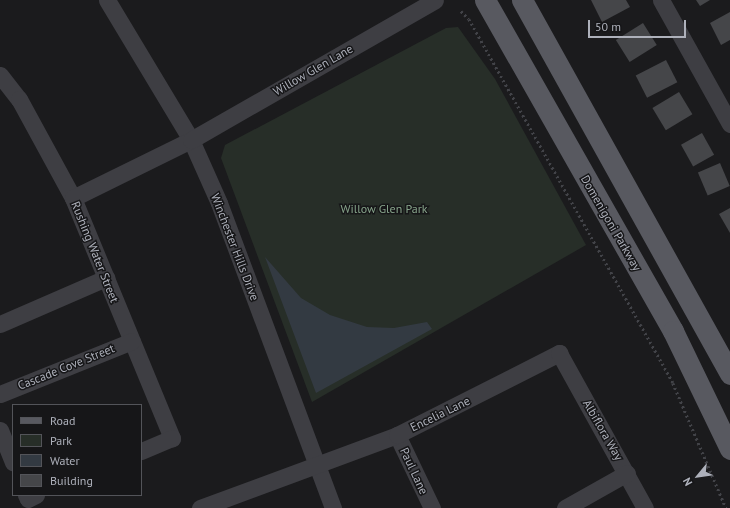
<!DOCTYPE html>
<style>
body{margin:0}
#map{position:relative;width:730px;height:508px;overflow:hidden;background:#1b1b1d;font-family:"PT Sans",sans-serif}
div>[style]{position:absolute}
.green>*{inset:0;background:#272e28}
.water>*{inset:0;background:#333a42}
.building>*{inset:0;background:#454649;transform-origin:0 0}
.path>*{height:2.5px;margin-top:-1.25px;transform-origin:0;background:repeating-linear-gradient(90deg,#424348 0 2px,transparent 0 5px)}
.minor>*{height:17px;margin:-8.5px;padding:0 8.5px;transform-origin:8.5px;border-radius:8.5px;background:#3e3e43}
.major>*{height:21px;margin:-10.5px;padding:0 10.5px;transform-origin:10.5px;border-radius:10.5px;background:#585960}
span{translate:-50% -50%;white-space:nowrap;text-align:center;line-height:1.15;-webkit-text-stroke:3px #161618;paint-order:stroke}
.street-label{font-size:12px;color:#aeb1bb}
.park-label{font-size:12px;color:#87a48b}
.legend{position:absolute;left:12px;top:404px;width:130px;height:92px;box-sizing:border-box;background:#161618;border:1px solid #535459;margin:0;padding:5px 7px;list-style:none;font-size:12px;color:#aeb1bb}
.legend li{display:flex;align-items:center;gap:8px;height:20px}
.legend b{width:20px;border:1px solid #535459}
.north{position:absolute;left:678px;top:456px;width:40px;height:40px;-webkit-text-stroke:3px #161618;paint-order:stroke;rotate:241deg;font-size:11px;font-weight:700;line-height:16px;text-align:center;color:#aeb1bb}
.north::after{content:'';display:block;margin:auto;width:14px;height:18px;background:#aeb1bb;clip-path:polygon(50% 0,100% 100%,50% 72%,0 100%)}
.scale{position:absolute;left:588px;top:20px;width:98px;height:18px;box-sizing:border-box;border:2px solid #aeb1bb;border-top:0;padding-left:5px;font-size:12px;line-height:14px;white-space:nowrap;color:#aeb1bb;-webkit-text-stroke:3px #161618;paint-order:stroke}
</style>
<div id="map">
<div class="green">
<i style="clip-path:polygon(458px 27px,495px 79px,586px 245px,312px 402px,221px 158px,225px 145px,446px 28px)"></i>
</div>
<div class="water">
<i style="clip-path:polygon(265px 257px,301px 298px,330px 315px,367px 327px,394px 328px,427px 322px,432px 329px,316px 393px)"></i>
</div>
<div class="building">
<i style="clip-path:polygon(591px 0,626px 0,630px 7px,602px 22px)"></i>
<i style="clip-path:polygon(696px 0,710px 0,700px 6px)"></i>
<i style="clip-path:polygon(730px 12px,730px 40px,721px 45px,710px 23px)"></i>
<i style="left:643px;top:23px;width:26px;height:32px;rotate:58deg"></i>
<i style="left:666px;top:60px;width:25px;height:34px;rotate:63deg"></i>
<i style="left:679px;top:92px;width:26px;height:31px;rotate:59deg"></i>
<i style="left:702px;top:133px;width:25px;height:24px;rotate:61deg"></i>
<i style="left:720px;top:163px;width:25px;height:24px;rotate:67deg"></i>
<i style="clip-path:polygon(730px 208px,730px 233px,719px 214px)"></i>
</div>
<div class="path">
<i style="left:461px;top:11px;width:11px;rotate:45deg"></i>
<i style="left:469px;top:19px;width:417px;rotate:60.7deg"></i>
<i style="left:673px;top:383px;width:136px;rotate:67deg"></i>
</div>
<div class="minor">
<i style="left:107px;top:0;width:163px;rotate:59deg"></i>
<i style="left:191px;top:140px;width:69px;rotate:66deg"></i>
<i style="left:219px;top:203px;width:326px;rotate:69.5deg"></i>
<i style="left:661px;top:0;width:142px;rotate:60.9deg"></i>
<i style="left:0;top:75px;width:31px;rotate:52deg"></i>
<i style="left:19px;top:99px;width:113px;rotate:61.4deg"></i>
<i style="left:73px;top:198px;width:260px;rotate:67.6deg"></i>
<i style="left:172px;top:438px;width:34px;rotate:157deg"></i>
<i style="left:73px;top:198px;width:131px;rotate:-26.2deg"></i>
<i style="left:191px;top:140px;width:281px;rotate:-29.8deg"></i>
<i style="left:0;top:324px;width:116px;rotate:-23.5deg"></i>
<i style="left:0;top:394px;width:142px;rotate:-21.9deg"></i>
<i style="left:0;top:430px;width:35px;rotate:68deg"></i>
<i style="left:397px;top:435px;width:81px;rotate:64.4deg"></i>
<i style="left:26px;top:495px;width:4px;rotate:63deg"></i>
<i style="left:28px;top:499px;width:9px;rotate:-27deg"></i>
<i style="left:200px;top:508px;width:210px;rotate:-20.3deg"></i>
<i style="left:397px;top:435px;width:182px;rotate:-26.8deg"></i>
<i style="left:559px;top:353px;width:177px;rotate:61deg"></i>
<i style="left:565px;top:508px;width:71px;rotate:-29.4deg"></i>
</div>
<div class="major">
<i style="left:485px;top:0;width:381px;rotate:60.4deg"></i>
<i style="left:673px;top:331px;width:131px;rotate:64.2deg"></i>
<i style="left:522px;top:0;width:428px;rotate:60.9deg"></i>
</div>
<div class="street-label">
<span style="left:313px;top:70px;rotate:-30deg">Willow Glen Lane</span>
<span style="left:611px;top:223px;rotate:60deg">Domenigoni Parkway</span>
<span style="left:235px;top:247px;rotate:69deg">Winchester Hills Drive</span>
<span style="left:95px;top:252px;rotate:68deg">Rushing Water Street</span>
<span style="left:66px;top:367px;rotate:-22deg">Cascade Cove Street</span>
<span style="left:440px;top:414px;rotate:-26deg">Encelia Lane</span>
<span style="left:603px;top:430px;rotate:60deg">Albiflora Way</span>
<span style="left:414px;top:471px;rotate:65deg">Paul Lane</span>
</div>
<div class="park-label">
<span style="left:384px;top:209px">Willow Glen Park</span>
</div>
<ul class="legend">
<li><b style="height:5px;background:#585960"></b>Road</li>
<li><b style="height:11px;background:#272e28"></b>Park</li>
<li><b style="height:11px;background:#333a42"></b>Water</li>
<li><b style="height:11px;background:#454649"></b>Building</li>
</ul>
<div class="north">N</div>
<div class="scale">50 m</div>
</div>
